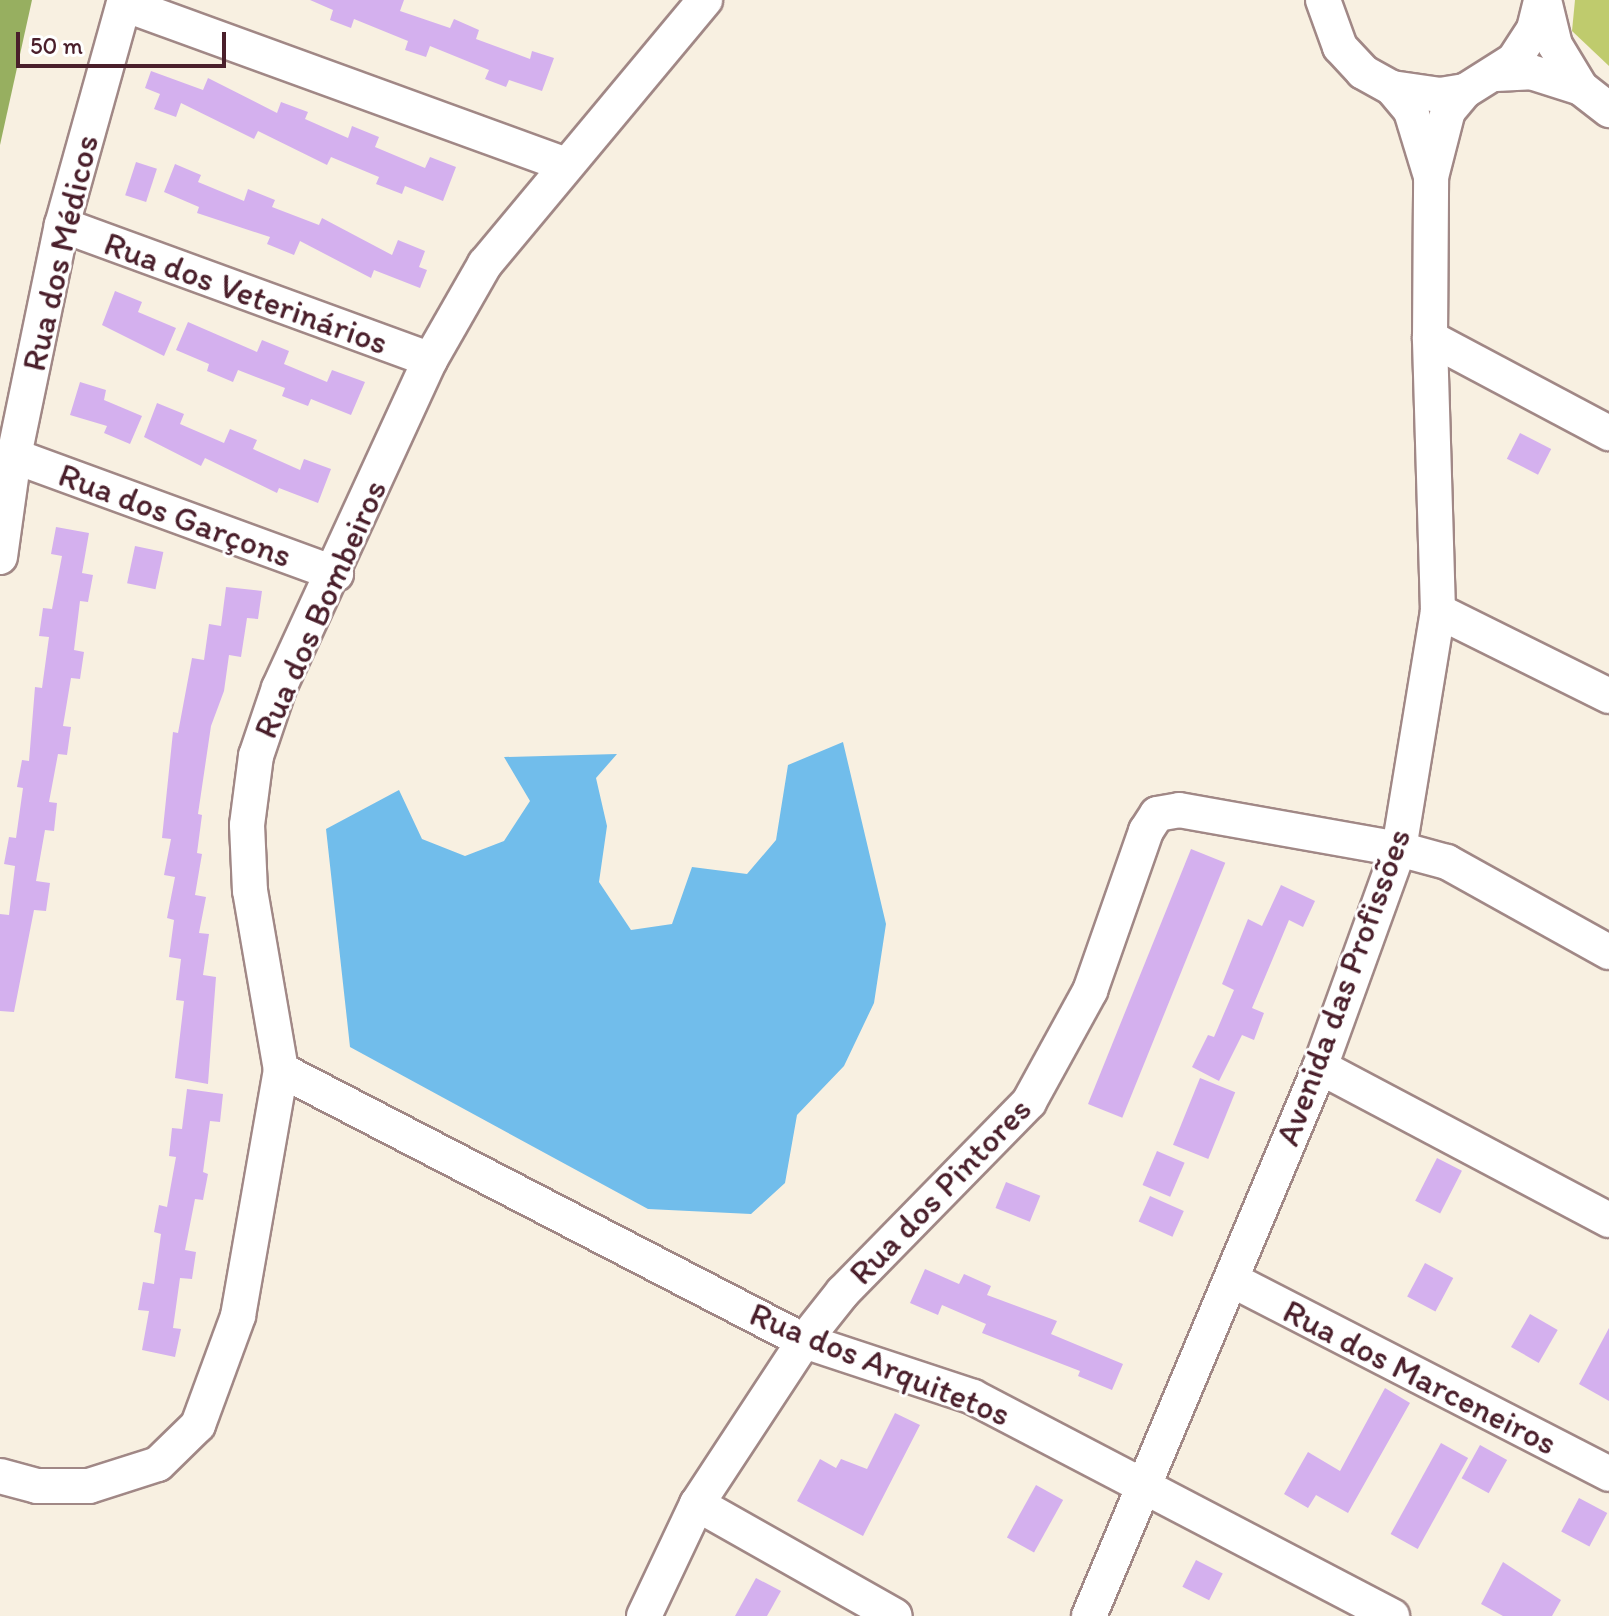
<!DOCTYPE html>
<meta charset="utf-8">
<style>
body{margin:0}
#map{position:relative;width:1609px;height:1616px;overflow:hidden;background:#f8f0e1;font-family:Itim,sans-serif}
div>[style]{position:absolute}
.green>*{inset:0;background:#bfcb6d}
.forest>*{inset:0;background:#97af60}
.water>*{inset:0;background:#71bdeb}
.building>*{inset:0;background:#d4b0ee;transform-origin:0 0}
.roads{filter:drop-shadow(2px 0 #a18886) drop-shadow(-2px 0 #a18886) drop-shadow(0 2px #a18886) drop-shadow(0 -2px #a18886)}
.minor>*{height:34px;margin:-17px;padding:0 17px;transform-origin:17px;border-radius:17px;background:#fff}
span{translate:-50% -50%;white-space:nowrap;text-align:center;line-height:1.15;-webkit-text-stroke:6px #fff;paint-order:stroke}
.street-label{font-size:34px;color:#4a1f2b}
.scale{position:absolute;left:16px;top:32px;width:210px;height:36px;box-sizing:border-box;border:4px solid #4a1f2b;border-top:0;padding-left:10px;font-size:24px;line-height:28px;white-space:nowrap;color:#4a1f2b;-webkit-text-stroke:6px #fff;paint-order:stroke}
</style>
<div id="map">
<div class="green">
<i style="clip-path:polygon(1575px 0,1609px 0,1609px 66px,1572px 31px)"></i>
</div>
<div class="forest">
<i style="clip-path:polygon(0 0,32px 0,0 145px)"></i>
</div>
<div class="water">
<i style="clip-path:polygon(843px 742px,886px 924px,874px 1003px,844px 1066px,797px 1115px,785px 1183px,751px 1214px,648px 1209px,350px 1047px,326px 829px,399px 790px,422px 839px,465px 856px,504px 841px,530px 801px,504px 757px,617px 754px,596px 778px,607px 826px,599px 882px,631px 930px,672px 924px,692px 867px,747px 874px,776px 840px,788px 765px)"></i>
</div>
<div class="building">
<i style="clip-path:polygon(310px 0,404px 0,400px 11px,450px 28px,454px 19px,479px 30px,476px 39px,530px 59px,532px 51px,554px 58px,542px 91px,509px 80px,506px 87px,485px 79px,489px 70px,430px 46px,426px 57px,405px 50px,408px 41px,354px 19px,351px 28px,330px 20px,333px 10px)"></i>
<i style="clip-path:polygon(151px 71px,203px 90px,208px 78px,277px 113px,281px 102px,308px 112px,305px 119px,348px 138px,352px 126px,379px 137px,375px 147px,425px 168px,430px 157px,456px 167px,443px 201px,405px 186px,402px 194px,376px 184px,379px 177px,331px 157px,327px 165px,258px 131px,254px 139px,181px 103px,176px 117px,154px 109px,160px 94px,145px 88px)"></i>
<i style="left:136px;top:162px;width:22px;height:35px;rotate:18deg"></i>
<i style="clip-path:polygon(175px 164px,201px 175px,198px 182px,244px 201px,248px 189px,275px 200px,272px 207px,319px 225px,322px 218px,392px 255px,398px 240px,425px 251px,419px 267px,427px 270px,420px 288px,374px 270px,371px 278px,300px 241px,294px 255px,267px 244px,270px 237px,197px 213px,199px 207px,164px 192px)"></i>
<i style="clip-path:polygon(115px 291px,142px 302px,138px 312px,176px 328px,164px 356px,102px 325px)"></i>
<i style="clip-path:polygon(188px 322px,257px 352px,262px 340px,289px 351px,284px 364px,327px 382px,332px 370px,365px 382px,351px 415px,311px 399px,308px 406px,282px 396px,285px 388px,238px 370px,233px 382px,207px 371px,209px 364px,176px 350px)"></i>
<i style="clip-path:polygon(80px 382px,106px 390px,104px 400px,142px 416px,130px 444px,104px 433px,107px 426px,70px 415px)"></i>
<i style="clip-path:polygon(157px 403px,184px 414px,180px 424px,224px 443px,230px 429px,257px 440px,253px 449px,300px 470px,304px 459px,331px 469px,318px 503px,279px 488px,277px 493px,205px 458px,201px 466px,144px 437px)"></i>
<i style="left:1520px;top:433px;width:35px;height:29px;rotate:27deg"></i>
<i style="clip-path:polygon(56px 527px,89px 533px,82px 573px,93px 575px,88px 602px,80px 601px,74px 650px,84px 652px,80px 679px,71px 678px,63px 726px,71px 727px,67px 755px,58px 754px,49px 802px,57px 803px,54px 831px,45px 830px,36px 881px,50px 883px,46px 911px,34px 910px,14px 1012px,0 1011px,0 914px,9px 915px,15px 866px,4px 864px,9px 837px,16px 838px,23px 788px,17px 787px,22px 760px,29px 761px,35px 687px,42px 688px,49px 637px,39px 636px,43px 608px,52px 609px,62px 556px,51px 554px)"></i>
<i style="left:135px;top:546px;width:29px;height:38px;rotate:12deg"></i>
<i style="clip-path:polygon(226px 587px,262px 591px,258px 619px,247px 618px,241px 657px,229px 655px,224px 691px,211px 726px,198px 814px,202px 815px,197px 853px,202px 854px,195px 895px,206px 897px,199px 933px,209px 934px,203px 975px,216px 977px,208px 1084px,175px 1078px,184px 1001px,176px 1000px,181px 959px,169px 957px,174px 920px,167px 918px,175px 877px,164px 875px,171px 839px,162px 838px,173px 732px,178px 733px,192px 658px,204px 660px,209px 624px,221px 626px)"></i>
<i style="left:1191px;top:849px;width:37px;height:275px;rotate:22deg"></i>
<i style="clip-path:polygon(1281px 885px,1315px 901px,1303px 927px,1289px 920px,1252px 1008px,1264px 1013px,1254px 1040px,1242px 1035px,1219px 1081px,1192px 1067px,1208px 1035px,1214px 1037px,1234px 990px,1222px 984px,1248px 919px,1262px 926px)"></i>
<i style="left:1200px;top:1078px;width:38px;height:72px;rotate:22deg"></i>
<i style="clip-path:polygon(187px 1089px,223px 1094px,220px 1122px,210px 1121px,203px 1172px,208px 1174px,203px 1200px,195px 1199px,185px 1250px,196px 1252px,192px 1279px,180px 1278px,173px 1328px,181px 1329px,175px 1357px,142px 1350px,149px 1311px,138px 1310px,143px 1282px,154px 1284px,161px 1234px,154px 1232px,159px 1205px,167px 1207px,176px 1157px,169px 1156px,172px 1128px,182px 1129px)"></i>
<i style="left:1157px;top:1151px;width:30px;height:37px;rotate:23deg"></i>
<i style="left:1437px;top:1158px;width:28px;height:48px;rotate:27deg"></i>
<i style="left:1006px;top:1182px;width:37px;height:28px;rotate:22deg"></i>
<i style="left:1150px;top:1196px;width:37px;height:28px;rotate:24deg"></i>
<i style="left:1425px;top:1263px;width:32px;height:38px;rotate:28deg"></i>
<i style="clip-path:polygon(925px 1269px,959px 1284px,964px 1274px,991px 1286px,987px 1295px,1057px 1321px,1051px 1334px,1123px 1364px,1112px 1390px,1078px 1376px,1080px 1371px,982px 1333px,986px 1324px,942px 1305px,938px 1315px,910px 1303px)"></i>
<i style="left:1530px;top:1314px;width:32px;height:38px;rotate:30deg"></i>
<i style="clip-path:polygon(1609px 1328px,1609px 1401px,1579px 1384px)"></i>
<i style="clip-path:polygon(1385px 1388px,1410px 1403px,1348px 1513px,1316px 1495px,1308px 1508px,1284px 1494px,1308px 1452px,1340px 1471px)"></i>
<i style="clip-path:polygon(895px 1413px,920px 1425px,863px 1536px,797px 1501px,820px 1459px,836px 1468px,841px 1459px,867px 1469px)"></i>
<i style="left:1441px;top:1443px;width:31px;height:104px;rotate:29deg"></i>
<i style="left:1480px;top:1445px;width:31px;height:38px;rotate:29deg"></i>
<i style="left:1036px;top:1485px;width:31px;height:60px;rotate:29deg"></i>
<i style="left:1579px;top:1498px;width:32px;height:38px;rotate:28deg"></i>
<i style="left:1196px;top:1560px;width:30px;height:30px;rotate:27deg"></i>
<i style="clip-path:polygon(1503px 1562px,1561px 1600px,1552px 1616px,1503px 1616px,1481px 1604px)"></i>
<i style="clip-path:polygon(756px 1578px,781px 1591px,767px 1616px,735px 1616px)"></i>
</div>
<div class="roads">
<div class="minor">
<i style="left:1323px;top:0;width:50px;rotate:70.1deg"></i>
<i style="left:1340px;top:47px;width:34px;rotate:47deg"></i>
<i style="left:1363px;top:72px;width:33px;rotate:29deg"></i>
<i style="left:1392px;top:88px;width:49px;rotate:8.3deg"></i>
<i style="left:1440px;top:95px;width:25px;rotate:-9deg"></i>
<i style="left:1465px;top:91px;width:58px;rotate:-32.3deg"></i>
<i style="left:1514px;top:60px;width:37px;rotate:-57deg"></i>
<i style="left:1534px;top:29px;width:30px;rotate:-76deg"></i>
<i style="left:1544px;top:0;width:46px;rotate:76.3deg"></i>
<i style="left:1555px;top:45px;width:50px;rotate:58.8deg"></i>
<i style="left:124px;top:4px;width:468px;rotate:20deg"></i>
<i style="left:1496px;top:74px;width:35px;rotate:-3deg"></i>
<i style="left:1531px;top:72px;width:52px;rotate:17.7deg"></i>
<i style="left:1581px;top:88px;width:36px;rotate:38deg"></i>
<i style="left:1392px;top:88px;width:30px;rotate:50deg"></i>
<i style="left:1411px;top:111px;width:65px;rotate:73deg"></i>
<i style="left:62px;top:225px;width:392px;rotate:20.1deg"></i>
<i style="left:1430px;top:338px;width:203px;rotate:28deg"></i>
<i style="left:14px;top:456px;width:343px;rotate:20.1deg"></i>
<i style="left:0;top:557px;width:102px;rotate:-82.1deg"></i>
<i style="left:14px;top:456px;width:236px;rotate:-78.3deg"></i>
<i style="left:62px;top:225px;width:234px;rotate:-74.4deg"></i>
<i style="left:1438px;top:611px;width:191px;rotate:26.4deg"></i>
<i style="left:1320px;top:1067px;width:327px;rotate:27.9deg"></i>
<i style="left:281px;top:1070px;width:589px;rotate:27.39deg"></i>
<i style="left:804px;top:1341px;width:178px;rotate:18.3deg"></i>
<i style="left:973px;top:1397px;width:473px;rotate:27.6deg"></i>
<i style="left:1232px;top:1280px;width:424px;rotate:27.2deg"></i>
<i style="left:0;top:1476px;width:38px;rotate:15deg"></i>
<i style="left:37px;top:1486px;width:52px"></i>
<i style="left:89px;top:1486px;width:72px;rotate:-17.7deg"></i>
<i style="left:158px;top:1464px;width:56px;rotate:-44.3deg"></i>
<i style="left:198px;top:1425px;width:116px;rotate:-69.8deg"></i>
<i style="left:238px;top:1316px;width:250px;rotate:-80.1deg"></i>
<i style="left:281px;top:1070px;width:182px;rotate:-99.8deg"></i>
<i style="left:250px;top:891px;width:66px;rotate:-92.6deg"></i>
<i style="left:247px;top:825px;width:70px;rotate:-82.6deg"></i>
<i style="left:256px;top:756px;width:72px;rotate:-71.3deg"></i>
<i style="left:279px;top:688px;width:361px;rotate:-65.3deg"></i>
<i style="left:430px;top:360px;width:111px;rotate:-60.2deg"></i>
<i style="left:485px;top:264px;width:344px;rotate:-50.2deg"></i>
<i style="left:697px;top:1504px;width:227px;rotate:29.5deg"></i>
<i style="left:644px;top:1616px;width:124px;rotate:-64.7deg"></i>
<i style="left:697px;top:1504px;width:195px;rotate:-56.7deg"></i>
<i style="left:804px;top:1341px;width:63px;rotate:-51.5deg"></i>
<i style="left:843px;top:1292px;width:266px;rotate:-45.6deg"></i>
<i style="left:1029px;top:1102px;width:127px;rotate:-61.2deg"></i>
<i style="left:1090px;top:991px;width:170px;rotate:-70.7deg"></i>
<i style="left:1146px;top:831px;width:20px;rotate:-57deg"></i>
<i style="left:1157px;top:814px;width:22px;rotate:-10deg"></i>
<i style="left:1179px;top:810px;width:223px;rotate:10.1deg"></i>
<i style="left:1399px;top:849px;width:50px;rotate:15.2deg"></i>
<i style="left:1447px;top:862px;width:185px;rotate:29.1deg"></i>
<i style="left:1089px;top:1616px;width:596px;rotate:-67.18deg"></i>
<i style="left:1320px;top:1067px;width:232px;rotate:-70.1deg"></i>
<i style="left:1399px;top:849px;width:241px;rotate:-80.7deg"></i>
<i style="left:1438px;top:611px;width:273px;rotate:-91.7deg"></i>
<i style="left:1430px;top:338px;width:161px;rotate:-89.6deg"></i>
<i style="left:1431px;top:177px;width:68px;rotate:-75.6deg"></i>
<i style="left:1448px;top:111px;width:26px;rotate:-50deg"></i>
</div>
</div>
<div class="street-label">
<span style="left:60px;top:253px;rotate:-77deg">Rua dos Médicos</span>
<span style="left:246px;top:293px;rotate:20deg">Rua dos Veterinários</span>
<span style="left:175px;top:515px;rotate:20deg">Rua dos Garçons</span>
<span style="left:320px;top:609px;rotate:-66deg">Rua dos Bombeiros</span>
<span style="left:1343px;top:987px;rotate:-70deg">Avenida das Profissões</span>
<span style="left:940px;top:1191px;rotate:-46deg">Rua dos Pintores</span>
<span style="left:880px;top:1364px;rotate:22deg">Rua dos Arquitetos</span>
<span style="left:1420px;top:1377px;rotate:27deg">Rua dos Marceneiros</span>
</div>
<div class="scale">50 m</div>
</div>
